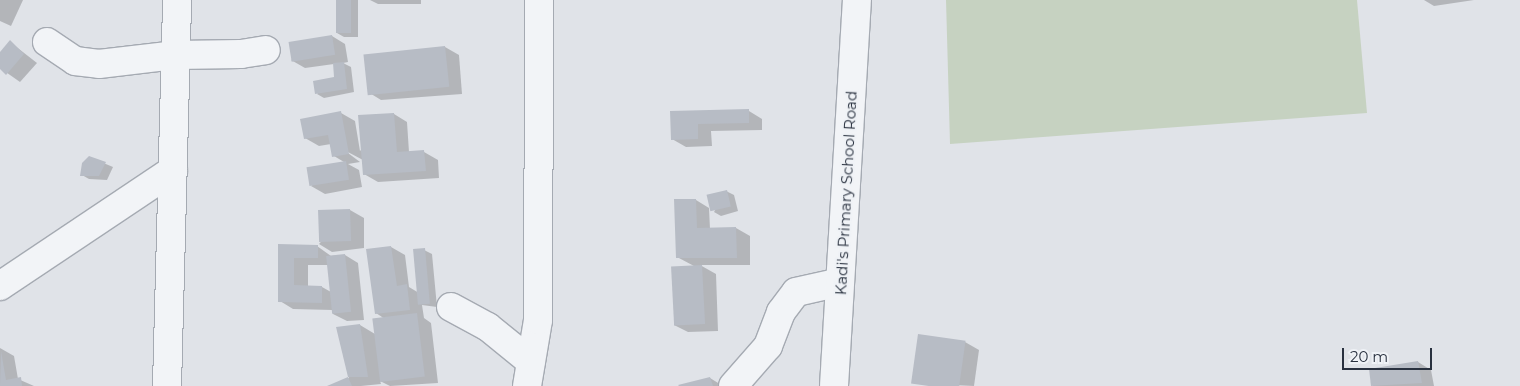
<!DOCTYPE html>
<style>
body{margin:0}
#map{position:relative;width:1520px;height:386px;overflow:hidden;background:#e0e3e8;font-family:Montserrat,sans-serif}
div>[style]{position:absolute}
.green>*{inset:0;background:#c6d2c1}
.shadow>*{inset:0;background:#0003}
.building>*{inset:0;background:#b7bcc5;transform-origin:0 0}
.roads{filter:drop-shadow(1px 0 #a5aab2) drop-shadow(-1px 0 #a5aab2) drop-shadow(0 1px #a5aab2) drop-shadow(0 -1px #a5aab2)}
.minor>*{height:28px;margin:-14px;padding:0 14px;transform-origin:14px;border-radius:14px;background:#f2f4f7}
span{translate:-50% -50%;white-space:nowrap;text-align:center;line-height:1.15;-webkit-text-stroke:4px #eff2f6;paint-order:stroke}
.street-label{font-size:15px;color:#29313f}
.scale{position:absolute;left:1342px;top:348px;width:90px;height:22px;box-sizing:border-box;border:2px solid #29313f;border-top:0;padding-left:6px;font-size:15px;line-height:18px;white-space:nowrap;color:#29313f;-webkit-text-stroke:4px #eff2f6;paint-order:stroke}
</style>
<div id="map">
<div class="green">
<i style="clip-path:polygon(946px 0,1357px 0,1367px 113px,950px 144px)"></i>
</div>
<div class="shadow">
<i style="clip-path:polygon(0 0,23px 0,11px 26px,0 21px)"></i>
<i style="clip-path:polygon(338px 0,358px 0,358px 37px,344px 37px,337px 33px)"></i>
<i style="clip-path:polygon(370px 0,421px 0,421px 4px,378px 4px)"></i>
<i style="clip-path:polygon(1424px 0,1474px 0,1434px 6px)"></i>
<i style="clip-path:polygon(332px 36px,345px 44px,348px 62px,343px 63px,351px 67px,354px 92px,324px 98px,317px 94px,335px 78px,334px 64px,305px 68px,291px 60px)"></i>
<i style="clip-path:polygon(10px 42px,37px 63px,20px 82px,0 68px,0 54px)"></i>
<i style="clip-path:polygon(445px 47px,459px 55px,462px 94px,381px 100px,368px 92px)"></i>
<i style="clip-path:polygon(749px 111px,762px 119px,762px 130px,711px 131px,712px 146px,686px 147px,672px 139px,671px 112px)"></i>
<i style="clip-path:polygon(341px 113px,355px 121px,360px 151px,394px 114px,407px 122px,409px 152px,424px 152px,438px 160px,439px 178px,378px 182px,364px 174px,363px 160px,344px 150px,360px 162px,348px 164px,359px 170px,362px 187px,325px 194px,311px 186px,344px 162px,334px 156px,331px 144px,319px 146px,305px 138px)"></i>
<i style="clip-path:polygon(89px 157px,113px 167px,107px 180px,89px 179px,82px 175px)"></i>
<i style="clip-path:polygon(726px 191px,734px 195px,738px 211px,721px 216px,714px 212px)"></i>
<i style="clip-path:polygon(696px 200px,709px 208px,710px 229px,736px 228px,750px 236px,750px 265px,700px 265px,716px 274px,718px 331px,688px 332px,674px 325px,694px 266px,677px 257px)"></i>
<i style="clip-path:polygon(350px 210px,364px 218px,364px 248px,332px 252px,319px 244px)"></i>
<i style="clip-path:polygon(evenodd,279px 245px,317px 246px,331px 256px,345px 255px,358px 263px,364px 320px,347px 321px,333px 314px,332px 310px,293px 309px,280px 301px,279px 245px,308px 265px,328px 265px,331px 292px,322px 287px,308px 287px,308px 265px)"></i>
<i style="clip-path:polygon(391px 247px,405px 255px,409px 287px,419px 293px,424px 250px,432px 254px,437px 307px,422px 305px,424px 318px,431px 323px,438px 383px,390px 386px,380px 381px,381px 384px,361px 386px,330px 386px,349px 378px,337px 328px,360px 325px,375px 334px,385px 319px,376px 313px,368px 250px)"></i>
<i style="clip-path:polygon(919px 335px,965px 342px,979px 350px,974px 386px,912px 383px)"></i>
<i style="clip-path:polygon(0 348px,14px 356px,18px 379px,34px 386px,0 386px)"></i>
<i style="clip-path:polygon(1418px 362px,1431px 370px,1434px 386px,1373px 386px,1370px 370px)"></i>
<i style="clip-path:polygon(710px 378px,723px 386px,681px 386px)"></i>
</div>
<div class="building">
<i style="left:336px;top:0;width:15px;height:33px"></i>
<i style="left:332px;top:35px;width:20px;height:44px;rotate:81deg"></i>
<i style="clip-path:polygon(10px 40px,24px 54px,6px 75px,0 69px,0 52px)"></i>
<i style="left:445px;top:46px;width:41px;height:82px;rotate:84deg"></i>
<i style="clip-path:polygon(344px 62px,347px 89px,315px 94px,313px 81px,334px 77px,333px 63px)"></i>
<i style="clip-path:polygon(749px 109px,749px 123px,698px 124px,698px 139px,671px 140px,670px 111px)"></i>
<i style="clip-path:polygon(341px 111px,349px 154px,332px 157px,328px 135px,304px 139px,300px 119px)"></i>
<i style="clip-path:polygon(394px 113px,397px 152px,424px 150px,426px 171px,363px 175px,358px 115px)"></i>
<i style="clip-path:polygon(89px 156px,106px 162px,99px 176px,80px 176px,82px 163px)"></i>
<i style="left:346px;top:161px;width:19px;height:40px;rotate:81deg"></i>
<i style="left:727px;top:190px;width:17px;height:21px;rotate:77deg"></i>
<i style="clip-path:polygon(674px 199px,696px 199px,697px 228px,736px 227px,737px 258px,676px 258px)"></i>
<i style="left:350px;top:209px;width:32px;height:32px;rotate:88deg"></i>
<i style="clip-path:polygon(278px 244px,318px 245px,318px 258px,294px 258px,294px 285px,322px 286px,322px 303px,278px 302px)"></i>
<i style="clip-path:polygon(391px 246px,397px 286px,407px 284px,410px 310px,375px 314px,366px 249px)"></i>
<i style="left:425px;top:248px;width:56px;height:12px;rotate:85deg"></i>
<i style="left:345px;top:254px;width:58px;height:19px;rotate:84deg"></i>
<i style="left:702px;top:265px;width:59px;height:31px;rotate:87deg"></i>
<i style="left:417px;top:313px;width:64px;height:45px;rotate:83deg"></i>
<i style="clip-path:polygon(360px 324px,368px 377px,348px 377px,336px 327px)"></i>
<i style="left:918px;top:334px;width:48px;height:50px;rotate:8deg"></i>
<i style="clip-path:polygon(1px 351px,6px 380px,21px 377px,22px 386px,0 386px)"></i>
<i style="clip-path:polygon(1418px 361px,1422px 383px,1371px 386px,1369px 369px)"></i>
<i style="clip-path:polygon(348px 377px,352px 386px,327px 386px)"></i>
<i style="clip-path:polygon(710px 377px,713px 386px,679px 386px,678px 385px)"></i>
</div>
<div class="roads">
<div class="minor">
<i style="left:47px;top:42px;width:34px;rotate:34deg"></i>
<i style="left:75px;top:61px;width:24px;rotate:7deg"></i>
<i style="left:99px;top:64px;width:78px;rotate:-6.7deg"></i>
<i style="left:176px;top:55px;width:65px;rotate:-0.9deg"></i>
<i style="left:241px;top:54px;width:25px;rotate:-9deg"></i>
<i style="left:0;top:286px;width:208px;rotate:-33.8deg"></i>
<i style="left:451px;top:307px;width:42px;rotate:28.4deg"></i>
<i style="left:488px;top:327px;width:55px;rotate:39.1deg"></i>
<i style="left:167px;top:386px;width:386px;rotate:-88.5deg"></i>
<i style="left:527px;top:386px;width:67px;rotate:-80.5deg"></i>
<i style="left:538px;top:320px;width:320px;rotate:-89.8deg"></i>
<i style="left:733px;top:386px;width:53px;rotate:-48.8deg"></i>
<i style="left:768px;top:346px;width:36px;rotate:-69deg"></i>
<i style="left:781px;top:312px;width:25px;rotate:-53deg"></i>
<i style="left:796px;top:292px;width:45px;rotate:-12.8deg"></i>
<i style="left:834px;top:386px;width:387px;rotate:-86.6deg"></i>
</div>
</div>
<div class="street-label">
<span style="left:846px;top:193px;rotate:-87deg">Kadi's Primary School Road</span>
</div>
<div class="scale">20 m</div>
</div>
